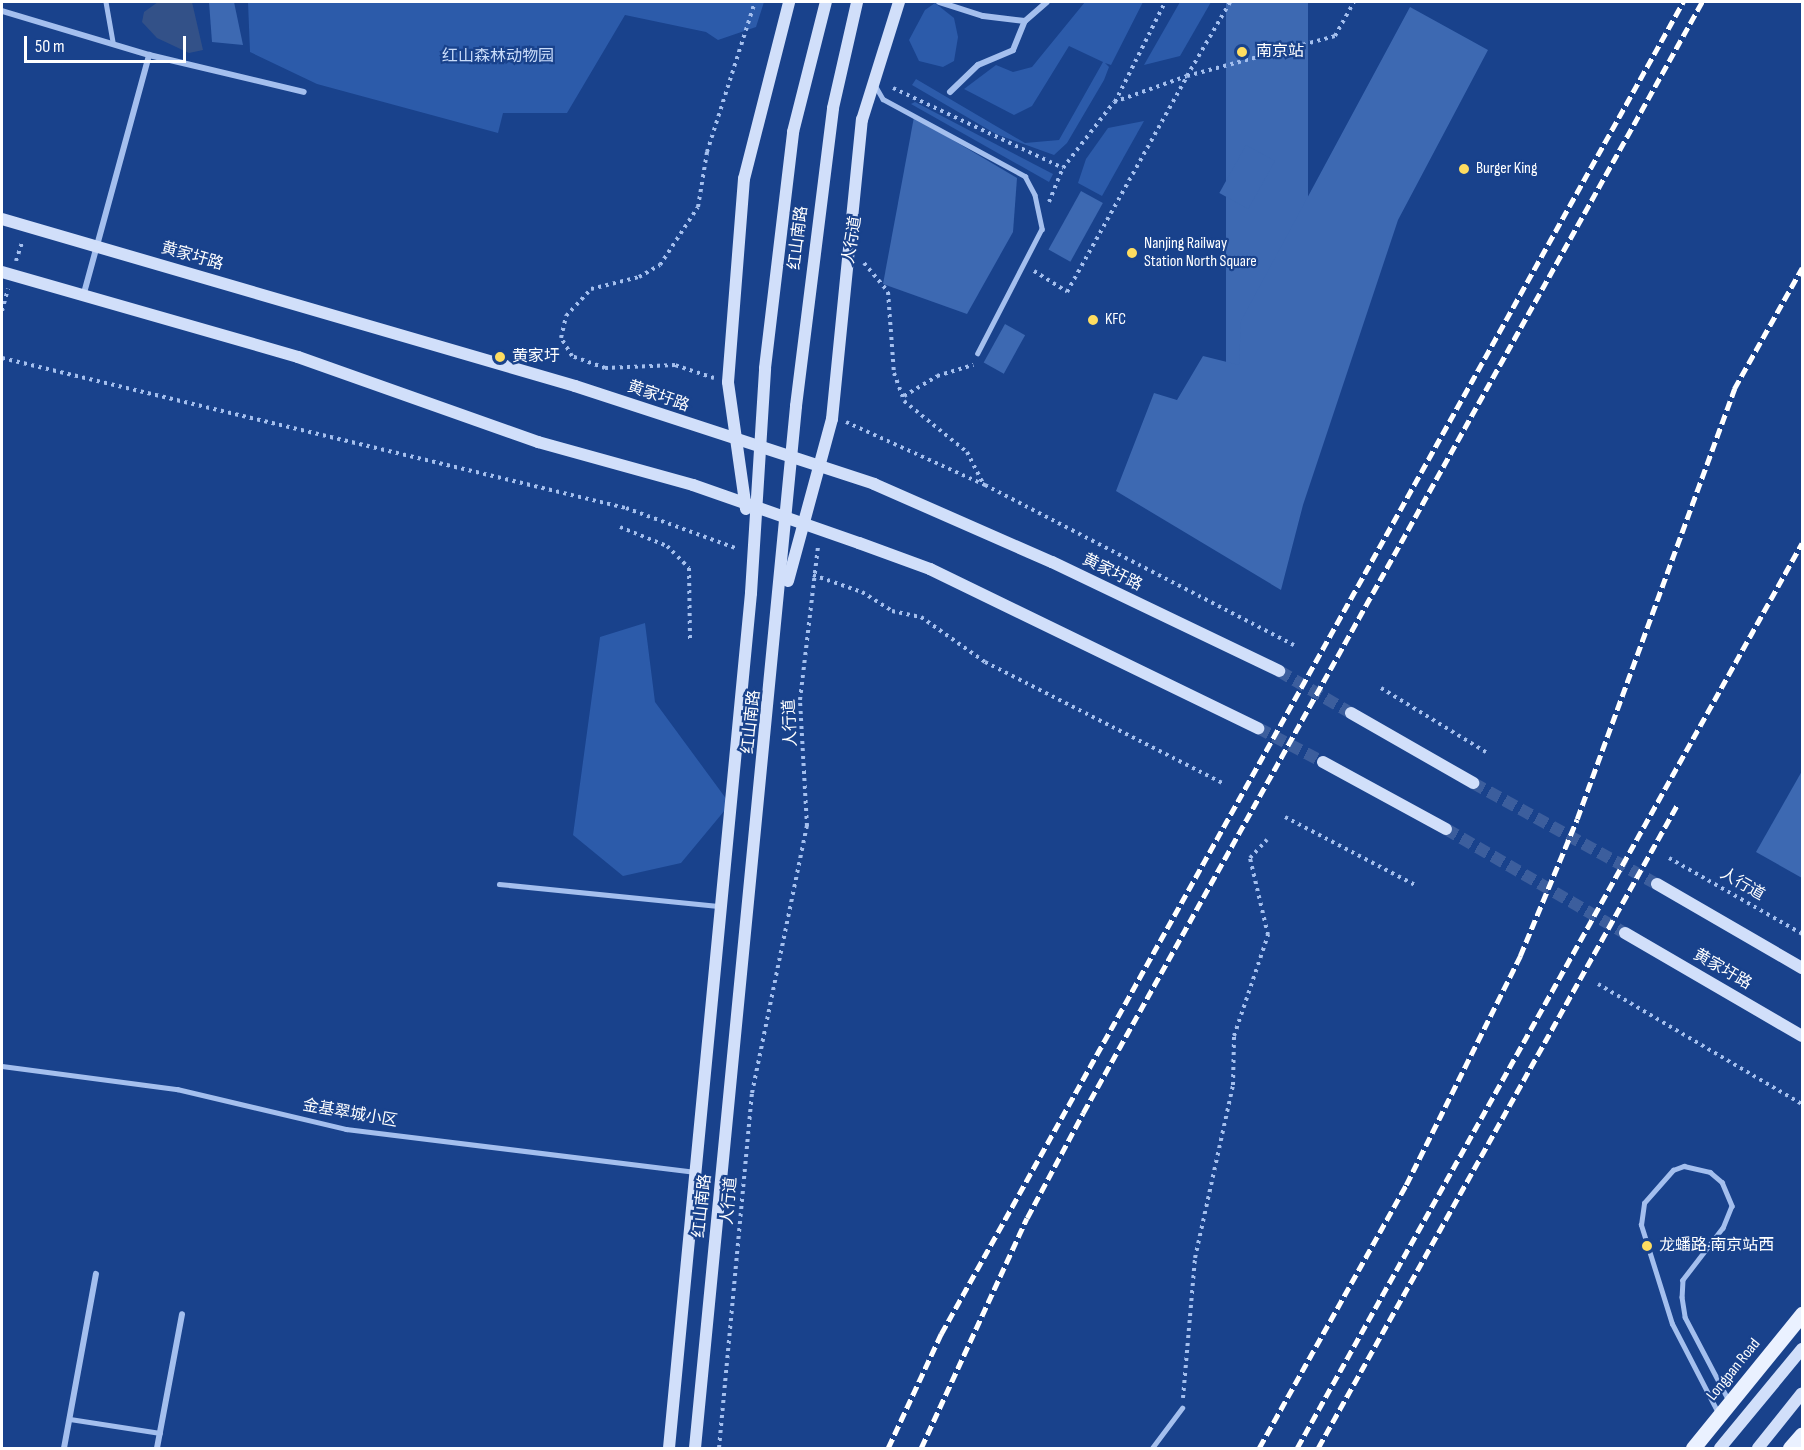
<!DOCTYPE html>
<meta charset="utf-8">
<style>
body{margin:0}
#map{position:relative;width:1804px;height:1450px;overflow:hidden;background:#19428c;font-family:"Sofia Sans Condensed","Noto Sans SC",sans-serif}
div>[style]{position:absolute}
.green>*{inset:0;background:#2c5baa}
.water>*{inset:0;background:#335188}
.building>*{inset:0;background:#3d69b2;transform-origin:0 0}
.secondary-tunnel>*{height:12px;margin-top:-6px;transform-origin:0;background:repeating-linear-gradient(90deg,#3c5e9d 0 12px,transparent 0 18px)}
.path>*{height:4px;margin-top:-2px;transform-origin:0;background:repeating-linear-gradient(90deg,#a4bfee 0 3px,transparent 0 7.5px)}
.lane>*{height:4.5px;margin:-2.25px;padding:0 2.25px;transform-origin:2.25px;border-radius:2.25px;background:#a4bfee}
.street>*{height:6px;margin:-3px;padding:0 3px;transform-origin:3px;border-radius:3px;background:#a4bfee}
.secondary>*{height:12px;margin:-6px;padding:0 6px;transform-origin:6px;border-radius:6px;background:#d1dffa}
.primary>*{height:15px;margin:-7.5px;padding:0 7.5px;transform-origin:7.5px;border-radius:7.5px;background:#eaf1ff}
.rail>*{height:4.5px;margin-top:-2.25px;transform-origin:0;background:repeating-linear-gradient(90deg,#fff 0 10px,transparent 0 14.5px)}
.dots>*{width:16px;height:16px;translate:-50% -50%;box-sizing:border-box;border:3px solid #19428c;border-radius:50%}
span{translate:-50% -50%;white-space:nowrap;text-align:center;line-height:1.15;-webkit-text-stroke:4.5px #19428c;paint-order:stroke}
.poi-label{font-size:16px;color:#fff}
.left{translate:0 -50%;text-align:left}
.park-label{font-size:16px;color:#c9dcfa}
.street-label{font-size:16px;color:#fff}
.frame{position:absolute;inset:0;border:3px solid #fff;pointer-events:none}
.scale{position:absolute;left:24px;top:36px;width:162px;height:27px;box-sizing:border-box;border:3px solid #fff;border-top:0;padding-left:8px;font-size:18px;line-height:21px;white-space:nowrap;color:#fff;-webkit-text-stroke:4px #19428c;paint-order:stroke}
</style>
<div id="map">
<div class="green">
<i style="clip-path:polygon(248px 2px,764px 2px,756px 27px,718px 40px,706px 32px,625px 15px,567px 113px,503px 113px,498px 133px,317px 84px,250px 52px)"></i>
<i style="clip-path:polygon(1085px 2px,1143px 2px,1111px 65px,1105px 63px,1109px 67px,1104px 80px,1067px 143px,1054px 155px,996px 134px,912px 85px,916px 79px,1025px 143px,1059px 140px,1103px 62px,1069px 46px,1032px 106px,1014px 115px,964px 89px,996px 65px,1013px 72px,1032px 67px)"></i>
<i style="clip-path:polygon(1180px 2px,1211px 2px,1180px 56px,1144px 65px)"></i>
<i style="clip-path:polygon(935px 3px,954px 18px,958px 37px,954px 61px,943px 67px,919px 61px,909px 40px,925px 10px)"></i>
<i style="clip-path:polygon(915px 102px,1053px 174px,1049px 182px,911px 104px)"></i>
<i style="clip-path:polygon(1144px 121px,1102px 196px,1078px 183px,1086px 159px,1108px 128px)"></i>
<i style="clip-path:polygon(645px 623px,655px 702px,730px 804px,681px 863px,623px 876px,573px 835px,600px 637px)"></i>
</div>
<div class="water">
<i style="clip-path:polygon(158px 2px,192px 2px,203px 50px,189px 53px,157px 38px,142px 22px,144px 12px)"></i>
</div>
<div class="building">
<i style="clip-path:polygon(209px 2px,234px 2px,243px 45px,212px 42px)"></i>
<i style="left:1226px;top:2px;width:82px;height:390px"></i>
<i style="clip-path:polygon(1410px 7px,1488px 50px,1398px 220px,1303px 505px,1281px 590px,1116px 491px,1154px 393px,1177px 400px,1203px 356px,1239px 365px,1241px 321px)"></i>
<i style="clip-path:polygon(914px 117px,1017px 178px,1013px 232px,967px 314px,883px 284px)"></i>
<i style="left:1246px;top:145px;width:33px;height:55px;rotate:29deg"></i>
<i style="left:1081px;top:191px;width:25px;height:67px;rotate:29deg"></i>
<i style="left:1005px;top:324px;width:23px;height:44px;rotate:29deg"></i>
<i style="clip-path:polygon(1802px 771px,1802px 878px,1756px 852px)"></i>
</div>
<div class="secondary-tunnel">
<i style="left:1279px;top:671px;width:83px;rotate:30.3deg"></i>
<i style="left:1258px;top:728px;width:73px;rotate:27.6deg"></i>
<i style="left:1473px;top:783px;width:210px;rotate:28.8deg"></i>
<i style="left:1446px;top:829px;width:207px;rotate:30.2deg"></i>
</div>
<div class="path">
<i style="left:893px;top:88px;width:188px;rotate:25.2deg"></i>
<i style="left:1115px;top:102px;width:112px;rotate:-63.4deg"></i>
<i style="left:1049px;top:202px;width:37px;rotate:-68deg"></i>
<i style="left:1063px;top:168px;width:83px;rotate:-52.3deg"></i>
<i style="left:1114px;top:102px;width:77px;rotate:-19.6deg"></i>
<i style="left:1187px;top:76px;width:86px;rotate:-59.8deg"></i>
<i style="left:16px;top:261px;width:22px;rotate:-72deg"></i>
<i style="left:864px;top:263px;width:38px;rotate:50deg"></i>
<i style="left:888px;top:292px;width:81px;rotate:85.8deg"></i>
<i style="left:894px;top:373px;width:30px;rotate:70deg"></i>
<i style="left:904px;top:401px;width:81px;rotate:39deg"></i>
<i style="left:967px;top:452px;width:37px;rotate:63deg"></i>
<i style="left:1034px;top:271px;width:39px;rotate:32deg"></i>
<i style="left:1067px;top:292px;width:247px;rotate:-60.9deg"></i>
<i style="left:1187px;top:76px;width:153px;rotate:-15.1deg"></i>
<i style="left:1335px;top:36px;width:39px;rotate:-61deg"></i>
<i style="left:2px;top:311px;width:23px;rotate:-75deg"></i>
<i style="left:2px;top:358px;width:642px;rotate:13.52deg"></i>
<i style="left:626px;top:508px;width:119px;rotate:20.1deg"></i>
<i style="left:714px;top:378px;width:41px;rotate:-161.6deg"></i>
<i style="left:675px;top:365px;width:70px;rotate:177.5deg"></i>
<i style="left:605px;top:368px;width:35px;rotate:-160deg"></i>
<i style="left:572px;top:356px;width:21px;rotate:-121deg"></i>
<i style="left:561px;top:338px;width:23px;rotate:-77deg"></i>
<i style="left:566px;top:316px;width:37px;rotate:-47deg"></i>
<i style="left:591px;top:289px;width:49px;rotate:-14deg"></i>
<i style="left:639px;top:277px;width:24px;rotate:-30deg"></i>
<i style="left:660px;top:265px;width:69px;rotate:-56.8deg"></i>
<i style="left:698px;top:207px;width:56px;rotate:-80.7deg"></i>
<i style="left:707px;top:152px;width:157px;rotate:-72.3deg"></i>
<i style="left:904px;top:396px;width:39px;rotate:-31deg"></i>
<i style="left:937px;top:376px;width:38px;rotate:-17deg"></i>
<i style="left:846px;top:422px;width:153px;rotate:24.4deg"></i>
<i style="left:985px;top:485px;width:348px;rotate:27.4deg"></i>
<i style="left:620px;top:527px;width:51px;rotate:22deg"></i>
<i style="left:667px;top:546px;width:31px;rotate:45deg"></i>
<i style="left:689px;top:568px;width:73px;rotate:89.2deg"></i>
<i style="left:813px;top:575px;width:52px;rotate:19.1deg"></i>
<i style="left:862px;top:592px;width:36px;rotate:32deg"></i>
<i style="left:892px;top:611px;width:30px;rotate:12deg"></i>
<i style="left:921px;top:617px;width:78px;rotate:35.1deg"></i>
<i style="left:985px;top:662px;width:268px;rotate:27deg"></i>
<i style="left:1381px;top:688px;width:123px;rotate:31.4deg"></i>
<i style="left:1285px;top:817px;width:147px;rotate:27.6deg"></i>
<i style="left:1669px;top:858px;width:153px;rotate:29.7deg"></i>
<i style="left:1598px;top:984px;width:237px;rotate:30.5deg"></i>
<i style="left:1183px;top:1398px;width:141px;rotate:-85.1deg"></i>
<i style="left:1195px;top:1258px;width:177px;rotate:-77.6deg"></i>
<i style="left:1233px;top:1085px;width:49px;rotate:-88.8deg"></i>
<i style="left:1234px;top:1036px;width:107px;rotate:-71.4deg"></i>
<i style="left:1268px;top:935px;width:79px;rotate:-103.2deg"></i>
<i style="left:1250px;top:858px;width:25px;rotate:-47deg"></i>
<i style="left:719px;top:1448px;width:357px;rotate:-84.7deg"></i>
<i style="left:752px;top:1093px;width:273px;rotate:-78.4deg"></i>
<i style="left:807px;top:826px;width:126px;rotate:-93.2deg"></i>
<i style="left:800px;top:700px;width:155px;rotate:-83.3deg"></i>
</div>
<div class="lane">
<i style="left:106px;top:2px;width:40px;rotate:80deg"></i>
<i style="left:875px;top:85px;width:16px;rotate:60deg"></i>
<i style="left:883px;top:99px;width:162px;rotate:28.5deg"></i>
<i style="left:1025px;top:176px;width:21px;rotate:62deg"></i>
<i style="left:1035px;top:195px;width:35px;rotate:78deg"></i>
<i style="left:1042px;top:229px;width:140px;rotate:117.3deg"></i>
<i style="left:499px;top:884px;width:220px;rotate:5.7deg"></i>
<i style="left:2px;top:1066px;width:177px;rotate:7.5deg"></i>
<i style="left:177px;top:1089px;width:174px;rotate:13.3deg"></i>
<i style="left:346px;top:1129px;width:352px;rotate:7deg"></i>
<i style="left:1718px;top:1413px;width:100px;rotate:-117.3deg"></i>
<i style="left:1672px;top:1324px;width:104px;rotate:-107.4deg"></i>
<i style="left:1641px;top:1225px;width:22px;rotate:-82deg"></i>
<i style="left:1644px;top:1203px;width:44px;rotate:-48.7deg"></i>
<i style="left:1673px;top:1170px;width:12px;rotate:-20deg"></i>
<i style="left:1684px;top:1166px;width:27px;rotate:13deg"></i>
<i style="left:1710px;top:1172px;width:16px;rotate:40deg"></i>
<i style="left:1722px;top:1182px;width:26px;rotate:67deg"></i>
<i style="left:1732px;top:1206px;width:24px;rotate:112deg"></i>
<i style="left:1723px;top:1228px;width:66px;rotate:127.6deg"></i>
<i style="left:1683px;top:1280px;width:17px;rotate:93deg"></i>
<i style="left:1682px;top:1297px;width:20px;rotate:81deg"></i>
<i style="left:1685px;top:1317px;width:93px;rotate:62.3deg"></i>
<i style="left:70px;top:1419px;width:91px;rotate:8.8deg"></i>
<i style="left:1152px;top:1448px;width:50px;rotate:-53.1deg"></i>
</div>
<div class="street">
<i style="left:939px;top:2px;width:46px;rotate:17.7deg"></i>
<i style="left:983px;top:16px;width:42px;rotate:6.8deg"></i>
<i style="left:1025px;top:21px;width:29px;rotate:-41deg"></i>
<i style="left:2px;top:11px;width:153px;rotate:16.7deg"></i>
<i style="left:950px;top:92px;width:39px;rotate:-44deg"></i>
<i style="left:978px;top:65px;width:38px;rotate:-23deg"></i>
<i style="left:1013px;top:50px;width:31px;rotate:-68deg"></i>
<i style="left:84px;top:293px;width:247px;rotate:-74.7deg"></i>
<i style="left:149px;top:55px;width:159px;rotate:13.4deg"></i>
<i style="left:64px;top:1448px;width:177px;rotate:-79.6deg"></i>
<i style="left:157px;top:1448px;width:136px;rotate:-79.4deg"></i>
</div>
<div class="secondary">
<i style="left:2px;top:219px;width:597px;rotate:16.25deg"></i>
<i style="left:575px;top:386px;width:315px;rotate:18.1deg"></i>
<i style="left:874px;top:484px;width:194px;rotate:23.7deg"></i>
<i style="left:1052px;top:562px;width:252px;rotate:25.6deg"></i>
<i style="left:2px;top:272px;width:308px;rotate:16deg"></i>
<i style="left:298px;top:357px;width:255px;rotate:19.5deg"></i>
<i style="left:538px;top:442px;width:161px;rotate:15.5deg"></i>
<i style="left:693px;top:485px;width:176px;rotate:19.3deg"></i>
<i style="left:859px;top:543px;width:76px;rotate:20.1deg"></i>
<i style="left:930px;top:569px;width:365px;rotate:25.9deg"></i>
<i style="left:746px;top:509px;width:128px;rotate:-98.1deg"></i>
<i style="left:728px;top:382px;width:204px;rotate:-85.5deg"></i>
<i style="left:744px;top:179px;width:183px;rotate:-75.7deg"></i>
<i style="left:788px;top:581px;width:168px;rotate:-74.8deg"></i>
<i style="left:832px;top:419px;width:301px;rotate:-84.3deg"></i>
<i style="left:862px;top:120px;width:124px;rotate:-72.6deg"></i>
<i style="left:1351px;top:713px;width:141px;rotate:29.8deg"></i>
<i style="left:1323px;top:762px;width:140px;rotate:28.6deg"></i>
<i style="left:1657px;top:884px;width:168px;rotate:30.1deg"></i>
<i style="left:1625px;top:933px;width:205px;rotate:30.2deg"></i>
<i style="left:669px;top:1448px;width:859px;rotate:-84.52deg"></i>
<i style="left:751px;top:593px;width:225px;rotate:-86.4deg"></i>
<i style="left:765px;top:368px;width:238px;rotate:-83.2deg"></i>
<i style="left:793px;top:132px;width:134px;rotate:-75.8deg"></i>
<i style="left:695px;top:1448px;width:1047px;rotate:-84.46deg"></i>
<i style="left:796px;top:406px;width:300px;rotate:-82.9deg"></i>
<i style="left:833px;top:108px;width:109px;rotate:-77.2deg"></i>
<i style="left:1720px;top:1448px;width:129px;rotate:-50.4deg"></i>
<i style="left:1758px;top:1448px;width:70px;rotate:-51.3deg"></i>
</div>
<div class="primary">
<i style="left:1693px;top:1448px;width:173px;rotate:-50.9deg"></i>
<i style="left:1790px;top:1448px;width:18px;rotate:-49deg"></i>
</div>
<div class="rail">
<i style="left:888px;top:1448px;width:126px;rotate:-65.1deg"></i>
<i style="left:941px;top:1334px;width:1525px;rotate:-60.88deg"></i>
<i style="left:921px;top:1448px;width:253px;rotate:-65.3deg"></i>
<i style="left:1027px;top:1218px;width:119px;rotate:-61.9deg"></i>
<i style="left:1083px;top:1113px;width:1272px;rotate:-60.88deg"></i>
<i style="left:1259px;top:1448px;width:301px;rotate:-60.8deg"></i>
<i style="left:1406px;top:1185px;width:256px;rotate:-63.5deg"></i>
<i style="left:1520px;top:956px;width:148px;rotate:-67.4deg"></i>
<i style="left:1577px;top:819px;width:458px;rotate:-69.9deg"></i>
<i style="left:1734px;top:389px;width:139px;rotate:-60.7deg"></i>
<i style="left:1297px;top:1448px;width:1036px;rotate:-60.84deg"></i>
<i style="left:1318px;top:1448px;width:736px;rotate:-60.82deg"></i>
</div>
<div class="dots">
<i style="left:1242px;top:52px;background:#ffdd60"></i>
<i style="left:1464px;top:169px;background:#ffdd60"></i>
<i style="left:1132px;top:253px;background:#ffdd60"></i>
<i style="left:1093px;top:320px;background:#ffdd60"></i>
<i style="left:500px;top:357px;background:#ffdd60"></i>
<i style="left:1647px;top:1246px;background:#ffdd60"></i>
</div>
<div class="poi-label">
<span class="left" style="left:1256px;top:52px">南京站</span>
<span class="left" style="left:1476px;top:169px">Burger King</span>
<span class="left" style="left:1144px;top:253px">Nanjing Railway<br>Station North Square</span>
<span class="left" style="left:1105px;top:320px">KFC</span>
<span class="left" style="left:512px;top:357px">黄家圩</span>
<span class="left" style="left:1659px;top:1246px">龙蟠路·南京站西</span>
</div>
<div class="park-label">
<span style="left:498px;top:57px">红山森林动物园</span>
</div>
<div class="street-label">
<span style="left:799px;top:238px;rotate:-83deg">红山南路</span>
<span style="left:853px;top:240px;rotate:-81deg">人行道</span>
<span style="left:192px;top:257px;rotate:16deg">黄家圩路</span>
<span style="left:658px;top:397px;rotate:19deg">黄家圩路</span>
<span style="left:1112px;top:573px;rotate:26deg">黄家圩路</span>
<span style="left:752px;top:722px;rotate:-84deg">红山南路</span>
<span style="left:791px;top:723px;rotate:-93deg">人行道</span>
<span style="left:1742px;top:885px;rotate:30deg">人行道</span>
<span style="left:1722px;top:970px;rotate:30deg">黄家圩路</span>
<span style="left:350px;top:1114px;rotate:10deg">金基翠城小区</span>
<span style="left:730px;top:1201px;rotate:-85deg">人行道</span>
<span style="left:703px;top:1206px;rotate:-84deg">红山南路</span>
<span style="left:1734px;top:1370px;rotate:-51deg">Longpan Road</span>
</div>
<div class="frame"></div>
<div class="scale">50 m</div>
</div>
